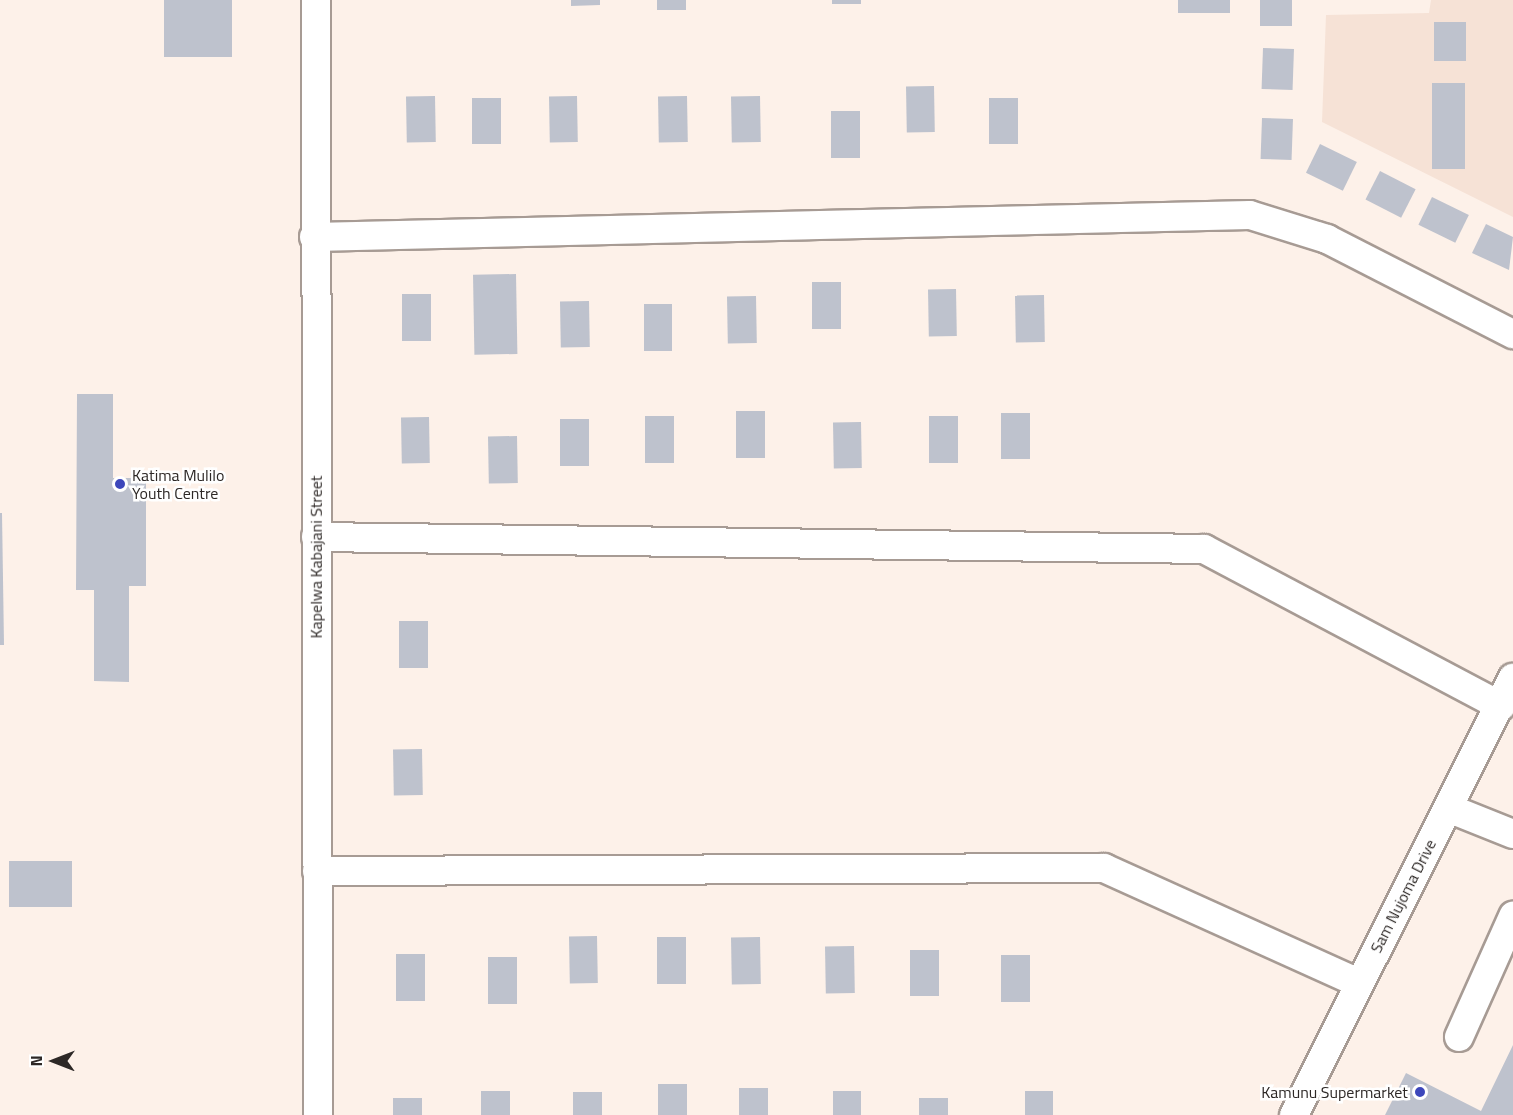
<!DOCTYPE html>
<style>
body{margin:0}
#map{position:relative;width:1513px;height:1115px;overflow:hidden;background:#fdf1e9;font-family:"Titillium Web",sans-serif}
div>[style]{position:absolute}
.built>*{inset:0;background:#f6e2d6}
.building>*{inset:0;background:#bec2cd;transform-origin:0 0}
.roads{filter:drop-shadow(2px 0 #a79b94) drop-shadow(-2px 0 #a79b94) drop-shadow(0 2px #a79b94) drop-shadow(0 -2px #a79b94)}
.minor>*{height:28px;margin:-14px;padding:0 14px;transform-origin:14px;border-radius:14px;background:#fff}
.dots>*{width:16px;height:16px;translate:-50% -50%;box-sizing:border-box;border:3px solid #fff;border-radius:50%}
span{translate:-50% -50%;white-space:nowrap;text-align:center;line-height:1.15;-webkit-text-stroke:5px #fff;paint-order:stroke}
.poi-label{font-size:16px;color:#2d2826}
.left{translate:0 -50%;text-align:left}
.right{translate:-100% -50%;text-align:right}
.street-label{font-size:16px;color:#2d2826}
.north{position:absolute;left:24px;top:1031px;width:60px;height:60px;-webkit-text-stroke:4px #fff;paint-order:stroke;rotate:270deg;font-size:16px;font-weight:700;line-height:24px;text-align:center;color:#2d2826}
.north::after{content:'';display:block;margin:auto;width:21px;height:27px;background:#2d2826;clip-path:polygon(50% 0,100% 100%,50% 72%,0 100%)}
</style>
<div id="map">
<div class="built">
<i style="clip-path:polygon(1431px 0,1513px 0,1513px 217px,1322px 122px,1326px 15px,1429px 13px)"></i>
</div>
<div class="building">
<i style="left:164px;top:0;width:68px;height:57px"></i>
<i style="clip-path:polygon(571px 0,600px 0,600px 5px,571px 6px)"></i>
<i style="left:657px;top:0;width:29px;height:10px"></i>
<i style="left:832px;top:0;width:29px;height:4px"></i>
<i style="left:1178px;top:0;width:52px;height:13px"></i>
<i style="left:1260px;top:0;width:32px;height:26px"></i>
<i style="left:1434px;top:22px;width:32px;height:39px"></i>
<i style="left:1263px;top:48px;width:31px;height:41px;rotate:2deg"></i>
<i style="left:1432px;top:83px;width:33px;height:86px"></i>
<i style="left:934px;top:86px;width:46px;height:28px;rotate:89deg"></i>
<i style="left:435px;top:96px;width:46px;height:29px;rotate:89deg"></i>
<i style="left:577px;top:96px;width:46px;height:28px;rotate:89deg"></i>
<i style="left:687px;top:96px;width:46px;height:29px;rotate:89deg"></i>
<i style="left:760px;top:96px;width:46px;height:29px;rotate:89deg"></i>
<i style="left:472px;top:98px;width:29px;height:46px"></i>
<i style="left:989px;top:98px;width:29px;height:46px"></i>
<i style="left:831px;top:111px;width:29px;height:47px"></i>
<i style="left:1262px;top:118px;width:31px;height:41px;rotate:2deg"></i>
<i style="left:1320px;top:144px;width:41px;height:32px;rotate:26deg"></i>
<i style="left:1380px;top:171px;width:40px;height:32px;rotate:27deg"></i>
<i style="left:1432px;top:197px;width:41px;height:31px;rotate:26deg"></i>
<i style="clip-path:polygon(1486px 224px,1513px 237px,1509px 270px,1472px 253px)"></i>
<i style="left:516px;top:274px;width:80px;height:43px;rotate:89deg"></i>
<i style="left:812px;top:282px;width:29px;height:47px"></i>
<i style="left:956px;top:289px;width:47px;height:28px;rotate:89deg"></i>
<i style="left:402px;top:294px;width:29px;height:47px"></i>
<i style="left:1044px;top:295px;width:47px;height:29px;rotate:89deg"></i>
<i style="left:756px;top:296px;width:47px;height:29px;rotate:89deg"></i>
<i style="left:589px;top:301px;width:46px;height:29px;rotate:89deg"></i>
<i style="left:644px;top:304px;width:28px;height:47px"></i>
<i style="clip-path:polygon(77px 394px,113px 394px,113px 478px,146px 478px,146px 586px,129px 586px,129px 682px,94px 681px,94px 590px,76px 590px)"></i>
<i style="left:765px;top:411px;width:47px;height:29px;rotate:90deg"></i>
<i style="left:1030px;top:413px;width:46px;height:29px;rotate:90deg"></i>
<i style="left:645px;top:416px;width:29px;height:47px"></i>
<i style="left:929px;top:416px;width:29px;height:47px"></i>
<i style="left:429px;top:417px;width:46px;height:28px;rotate:89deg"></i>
<i style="left:560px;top:419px;width:29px;height:47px"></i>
<i style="left:861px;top:422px;width:46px;height:28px;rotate:89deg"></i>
<i style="left:517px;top:436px;width:47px;height:29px;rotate:89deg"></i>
<i style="clip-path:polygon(0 513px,2px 513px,4px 645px,0 645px)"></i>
<i style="left:399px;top:621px;width:29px;height:47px"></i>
<i style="left:422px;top:749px;width:46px;height:29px;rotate:89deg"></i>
<i style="left:9px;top:861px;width:63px;height:46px"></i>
<i style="left:597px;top:936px;width:47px;height:28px;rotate:89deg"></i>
<i style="left:686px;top:937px;width:47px;height:29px;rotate:90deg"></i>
<i style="left:760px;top:937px;width:47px;height:29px;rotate:89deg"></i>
<i style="left:854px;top:946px;width:47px;height:29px;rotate:89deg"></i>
<i style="left:910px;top:950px;width:29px;height:46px"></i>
<i style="left:396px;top:954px;width:29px;height:47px"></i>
<i style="left:1030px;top:955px;width:47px;height:29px;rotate:90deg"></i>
<i style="left:488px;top:957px;width:29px;height:47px"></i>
<i style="clip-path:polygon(1513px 1045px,1513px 1115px,1385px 1115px,1406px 1073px,1481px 1111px)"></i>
<i style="left:658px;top:1084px;width:29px;height:31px"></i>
<i style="left:768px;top:1088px;width:27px;height:29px;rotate:90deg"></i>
<i style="left:481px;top:1091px;width:29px;height:24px"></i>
<i style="left:833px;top:1091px;width:28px;height:24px"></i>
<i style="left:1025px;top:1091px;width:28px;height:24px"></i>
<i style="left:602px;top:1092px;width:23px;height:29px;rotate:90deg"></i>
<i style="left:422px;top:1098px;width:17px;height:29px;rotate:90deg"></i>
<i style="left:948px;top:1098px;width:17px;height:29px;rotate:90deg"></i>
</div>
<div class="roads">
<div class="minor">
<i style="left:316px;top:0;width:1115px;rotate:89.9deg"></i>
<i style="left:314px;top:237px;width:936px;rotate:-1.35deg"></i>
<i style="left:1250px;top:215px;width:81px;rotate:17.3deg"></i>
<i style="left:1327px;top:239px;width:209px;rotate:27.1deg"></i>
<i style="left:316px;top:537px;width:888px;rotate:0.77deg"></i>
<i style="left:1204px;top:549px;width:336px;rotate:27.9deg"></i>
<i style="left:1448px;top:808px;width:70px;rotate:21.8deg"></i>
<i style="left:317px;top:871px;width:787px;rotate:-0.22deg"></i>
<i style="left:1104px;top:868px;width:280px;rotate:24.3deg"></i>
<i style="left:1459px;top:1037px;width:133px;rotate:-65.9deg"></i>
<i style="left:1294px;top:1115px;width:489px;rotate:-63.4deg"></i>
</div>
</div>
<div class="dots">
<i style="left:120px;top:484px;background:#3d47bb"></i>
<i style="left:1420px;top:1092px;background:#3d47bb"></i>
</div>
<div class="poi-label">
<span class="left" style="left:132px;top:484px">Katima Mulilo<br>Youth Centre</span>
<span class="right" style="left:1408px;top:1092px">Kamunu Supermarket</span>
</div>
<div class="street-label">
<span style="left:316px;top:557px;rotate:-90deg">Kapelwa Kabajani Street</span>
<span style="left:1403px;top:896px;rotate:-63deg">Sam Nujoma Drive</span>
</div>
<div class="north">N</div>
</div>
